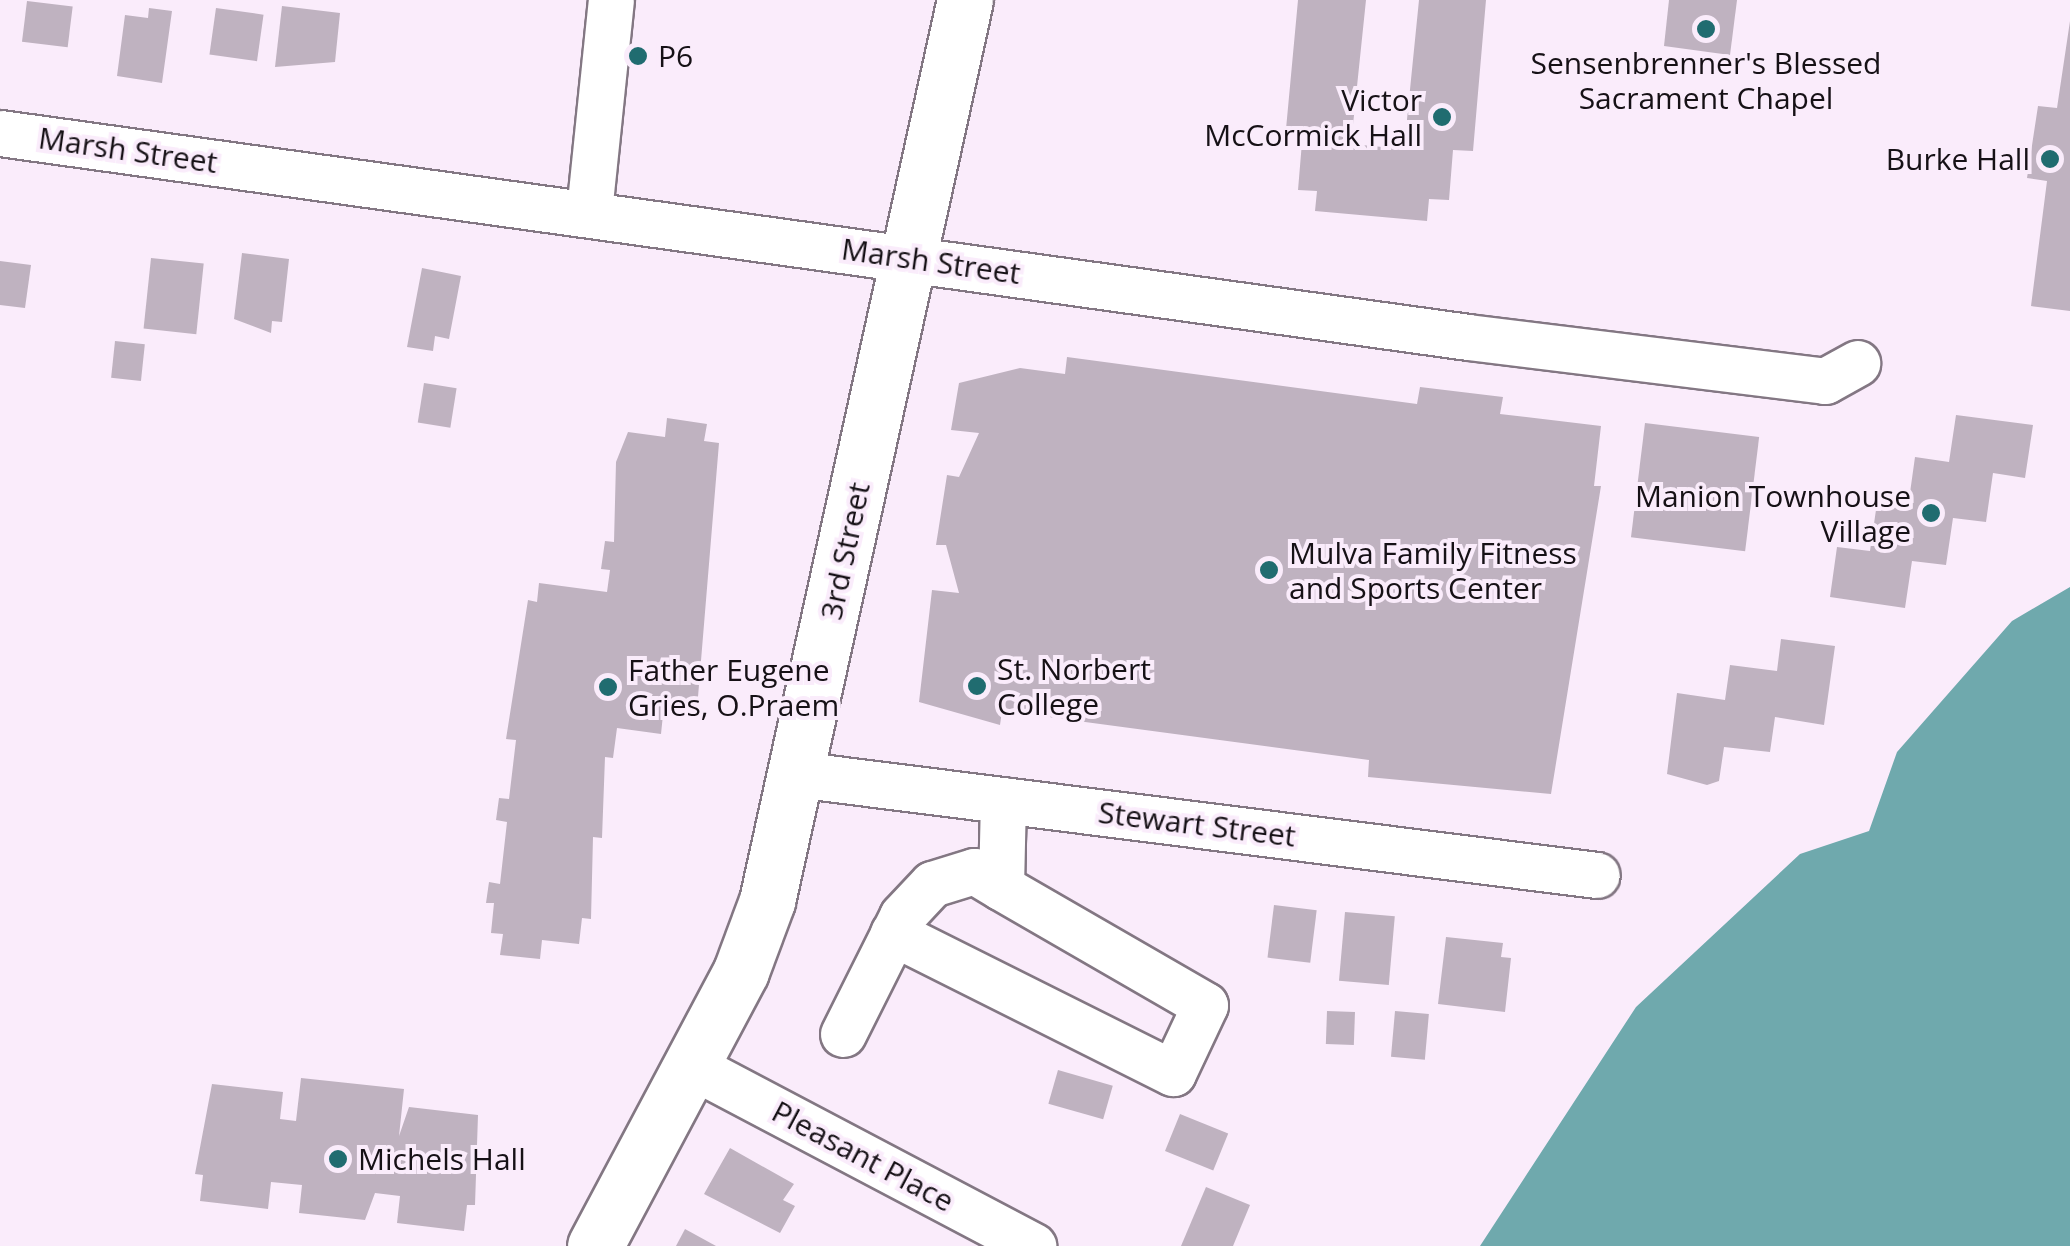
<!DOCTYPE html>
<style>
body{margin:0}
#map{position:relative;width:2070px;height:1246px;overflow:hidden;background:#faecfb;font-family:"Open Sans",sans-serif}
div>[style]{position:absolute}
.water>*{inset:0;background:#6fa9ad}
.building>*{inset:0;background:#bfb2c0;transform-origin:0 0}
.roads{filter:drop-shadow(2px 0 #837783) drop-shadow(-2px 0 #837783) drop-shadow(0 2px #837783) drop-shadow(0 -2px #837783)}
.minor>*{height:45px;margin:-22.5px;padding:0 22.5px;transform-origin:22.5px;border-radius:22.5px;background:#fff}
.major>*{height:55px;margin:-27.5px;padding:0 27.5px;transform-origin:27.5px;border-radius:27.5px;background:#fff}
.dots>*{width:28px;height:28px;translate:-50% -50%;box-sizing:border-box;border:5px solid #faecfb;border-radius:50%}
span{translate:-50% -50%;white-space:nowrap;text-align:center;line-height:1.15;-webkit-text-stroke:8px #faecfb;paint-order:stroke}
.poi-label{font-size:30px;color:#161116}
.left{translate:0 -50%;text-align:left}
.right{translate:-100% -50%;text-align:right}
.street-label{font-size:30px;color:#161116}
</style>
<div id="map">
<div class="water">
<i style="clip-path:polygon(2070px 587px,2070px 1246px,1480px 1246px,1636px 1007px,1800px 854px,1869px 831px,1897px 752px,2012px 621px)"></i>
</div>
<div class="building">
<i style="clip-path:polygon(1298px 0,1366px 0,1351px 144px,1404px 149px,1419px 0,1486px 0,1473px 151px,1453px 150px,1449px 200px,1429px 199px,1427px 221px,1315px 211px,1317px 191px,1298px 190px,1303px 130px,1286px 129px)"></i>
<i style="clip-path:polygon(1669px 0,1737px 0,1730px 55px,1664px 46px)"></i>
<i style="left:27px;top:1px;width:46px;height:41px;rotate:7deg"></i>
<i style="clip-path:polygon(282px 6px,340px 13px,335px 62px,275px 67px)"></i>
<i style="clip-path:polygon(149px 8px,172px 11px,162px 83px,117px 76px,125px 15px,148px 18px)"></i>
<i style="left:216px;top:8px;width:48px;height:47px;rotate:8deg"></i>
<i style="clip-path:polygon(2070px 21px,2070px 311px,2031px 306px,2047px 181px,2027px 178px,2038px 106px,2057px 108px)"></i>
<i style="clip-path:polygon(242px 253px,289px 259px,282px 322px,272px 321px,271px 333px,234px 319px)"></i>
<i style="left:151px;top:258px;width:53px;height:71px;rotate:6deg"></i>
<i style="clip-path:polygon(0 261px,31px 265px,25px 308px,0 305px)"></i>
<i style="clip-path:polygon(422px 268px,461px 276px,449px 339px,435px 336px,433px 351px,407px 347px)"></i>
<i style="left:115px;top:341px;width:30px;height:37px;rotate:6deg"></i>
<i style="clip-path:polygon(1067px 357px,1417px 404px,1420px 387px,1503px 397px,1500px 414px,1601px 426px,1594px 486px,1601px 486px,1551px 794px,1368px 777px,1369px 760px,1002px 711px,1000px 725px,919px 702px,932px 590px,959px 593px,946px 545px,936px 545px,947px 475px,959px 477px,979px 433px,951px 430px,959px 383px,1020px 368px,1065px 374px)"></i>
<i style="left:424px;top:383px;width:33px;height:40px;rotate:9deg"></i>
<i style="clip-path:polygon(1956px 415px,2033px 425px,2025px 478px,1993px 473px,1986px 522px,1953px 518px,1946px 565px,1912px 561px,1905px 608px,1830px 597px,1837px 547px,1870px 551px,1877px 503px,1908px 507px,1915px 457px,1949px 462px)"></i>
<i style="clip-path:polygon(667px 418px,707px 424px,704px 441px,719px 443px,697px 709px,664px 705px,661px 734px,617px 728px,613px 758px,605px 757px,602px 838px,593px 837px,591px 919px,582px 918px,579px 944px,542px 940px,540px 959px,500px 955px,503px 934px,491px 933px,494px 903px,486px 903px,489px 882px,500px 884px,507px 822px,496px 820px,499px 798px,509px 799px,516px 740px,506px 739px,528px 600px,537px 602px,539px 583px,607px 592px,610px 570px,601px 569px,605px 541px,614px 542px,616px 462px,628px 432px,665px 437px)"></i>
<i style="left:1645px;top:423px;width:115px;height:115px;rotate:7deg"></i>
<i style="clip-path:polygon(1781px 639px,1835px 646px,1824px 725px,1775px 717px,1770px 752px,1724px 747px,1719px 781px,1707px 785px,1667px 774px,1677px 693px,1725px 700px,1730px 665px,1777px 671px)"></i>
<i style="left:1274px;top:905px;width:43px;height:53px;rotate:7deg"></i>
<i style="left:1345px;top:912px;width:50px;height:69px;rotate:5deg"></i>
<i style="clip-path:polygon(1446px 937px,1503px 943px,1501px 957px,1511px 958px,1505px 1012px,1438px 1004px)"></i>
<i style="left:1327px;top:1011px;width:28px;height:33px;rotate:2deg"></i>
<i style="left:1395px;top:1011px;width:34px;height:46px;rotate:5deg"></i>
<i style="left:1058px;top:1070px;width:57px;height:35px;rotate:16deg"></i>
<i style="clip-path:polygon(301px 1078px,404px 1089px,399px 1136px,409px 1107px,478px 1115px,475px 1205px,467px 1205px,464px 1231px,397px 1223px,400px 1196px,375px 1193px,365px 1220px,299px 1213px,302px 1185px,271px 1182px,268px 1209px,200px 1201px,203px 1175px,195px 1174px,212px 1084px,283px 1092px,280px 1119px,296px 1121px)"></i>
<i style="left:1180px;top:1114px;width:52px;height:40px;rotate:22deg"></i>
<i style="clip-path:polygon(730px 1148px,794px 1184px,783px 1200px,795px 1206px,780px 1233px,704px 1194px)"></i>
<i style="clip-path:polygon(1206px 1187px,1250px 1205px,1233px 1246px,1181px 1246px)"></i>
<i style="clip-path:polygon(685px 1229px,716px 1246px,676px 1246px)"></i>
</div>
<div class="roads">
<div class="minor">
<i style="left:0;top:133px;width:1482px;rotate:7.91deg"></i>
<i style="left:1468px;top:337px;width:360px;rotate:7deg"></i>
<i style="left:1825px;top:381px;width:37px;rotate:-29deg"></i>
<i style="left:589px;top:212px;width:213px;rotate:-84.1deg"></i>
<i style="left:796px;top:774px;width:807px;rotate:7.19deg"></i>
<i style="left:893px;top:933px;width:313px;rotate:26.6deg"></i>
<i style="left:1173px;top:1073px;width:75px;rotate:-64.8deg"></i>
<i style="left:1205px;top:1005px;width:236px;rotate:-150deg"></i>
<i style="left:1001px;top:887px;width:87px;rotate:-88.7deg"></i>
<i style="left:843px;top:1034px;width:132px;rotate:-63.4deg"></i>
<i style="left:902px;top:916px;width:44px;rotate:-46.8deg"></i>
<i style="left:932px;top:884px;width:44px;rotate:-17.2deg"></i>
<i style="left:974px;top:871px;width:31px;rotate:31deg"></i>
<i style="left:692px;top:1066px;width:386px;rotate:27.8deg"></i>
</div>
<div class="major">
<i style="left:595px;top:1246px;width:311px;rotate:-62deg"></i>
<i style="left:741px;top:971px;width:75px;rotate:-69.6deg"></i>
<i style="left:767px;top:901px;width:922px;rotate:-77.61deg"></i>
</div>
</div>
<div class="dots">
<i style="left:1706px;top:29px;background:#206c70"></i>
<i style="left:638px;top:56px;background:#206c70"></i>
<i style="left:1442px;top:117px;background:#206c70"></i>
<i style="left:2050px;top:159px;background:#206c70"></i>
<i style="left:1931px;top:513px;background:#206c70"></i>
<i style="left:1269px;top:570px;background:#206c70"></i>
<i style="left:977px;top:686px;background:#206c70"></i>
<i style="left:608px;top:687px;background:#206c70"></i>
<i style="left:338px;top:1159px;background:#206c70"></i>
</div>
<div class="poi-label">
<span class="left" style="left:658px;top:56px">P6</span>
<span style="left:1706px;top:80px">Sensenbrenner's Blessed<br>Sacrament Chapel</span>
<span class="right" style="left:1422px;top:117px">Victor<br>McCormick Hall</span>
<span class="right" style="left:2030px;top:159px">Burke Hall</span>
<span class="right" style="left:1911px;top:513px">Manion Townhouse<br>Village</span>
<span class="left" style="left:1289px;top:570px">Mulva Family Fitness<br>and Sports Center</span>
<span class="left" style="left:997px;top:686px">St. Norbert<br>College</span>
<span class="left" style="left:628px;top:687px">Father Eugene<br>Gries, O.Praem</span>
<span class="left" style="left:358px;top:1159px">Michels Hall</span>
</div>
<div class="street-label">
<span style="left:128px;top:150px;rotate:8deg">Marsh Street</span>
<span style="left:931px;top:261px;rotate:8deg">Marsh Street</span>
<span style="left:845px;top:551px;rotate:-78deg">3rd Street</span>
<span style="left:1197px;top:824px;rotate:7deg">Stewart Street</span>
<span style="left:863px;top:1156px;rotate:28deg">Pleasant Place</span>
</div>
</div>
